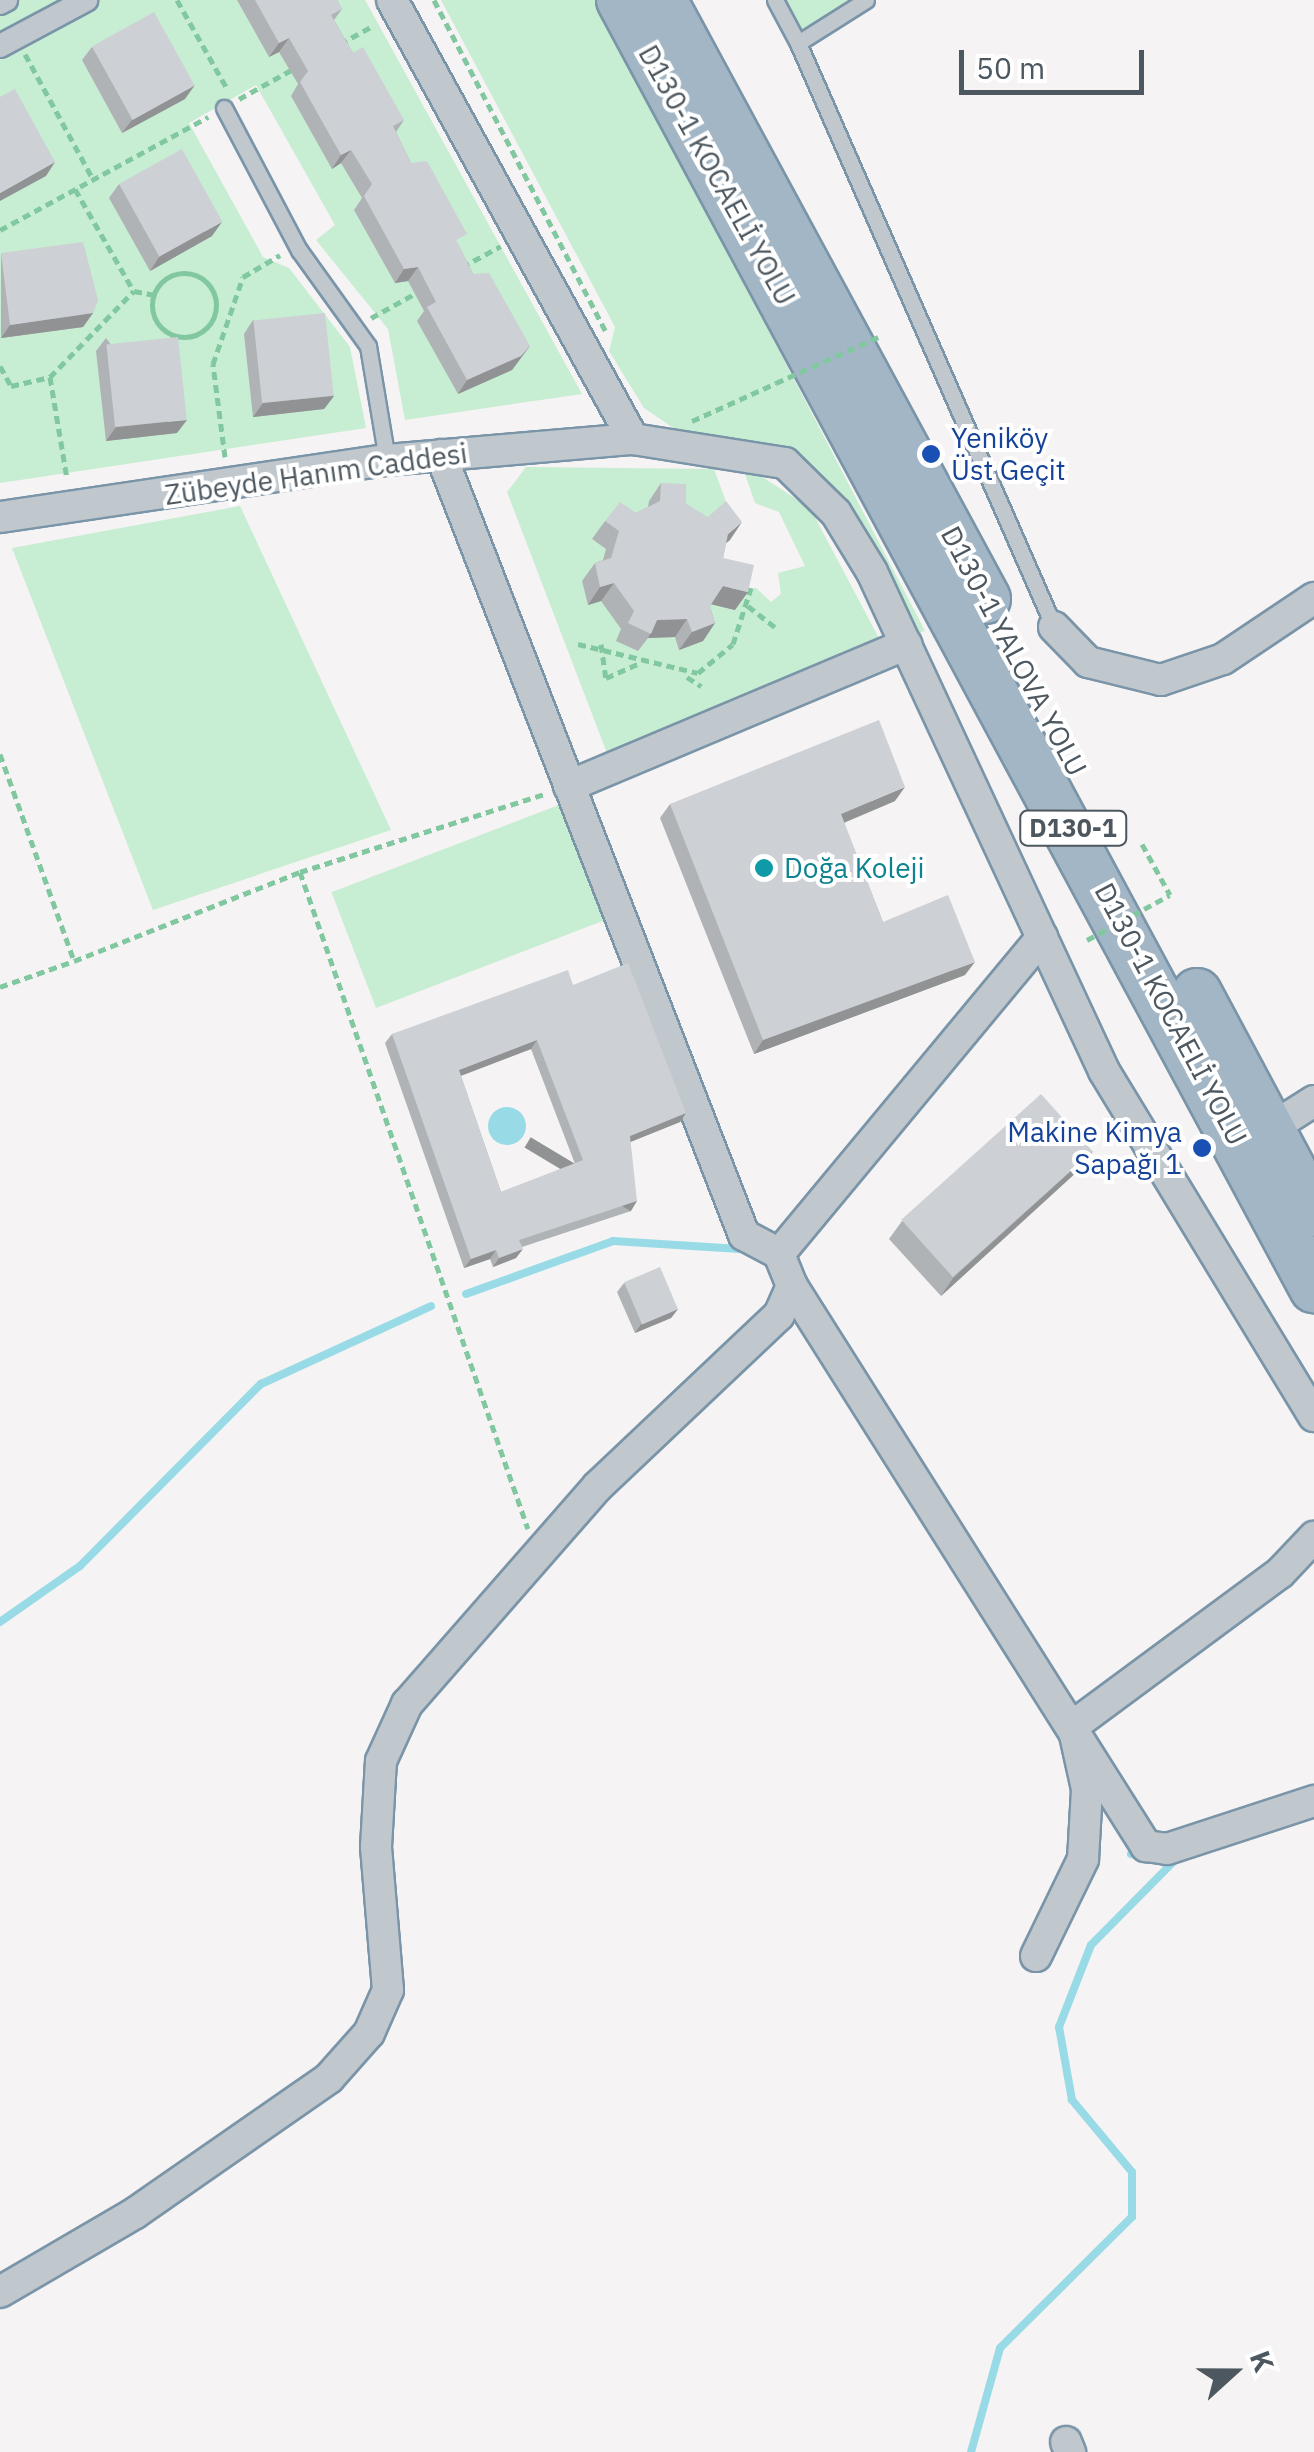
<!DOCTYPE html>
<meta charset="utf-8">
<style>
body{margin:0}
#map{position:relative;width:1314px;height:2452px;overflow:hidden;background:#f5f3f3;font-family:"IBM Plex Sans",sans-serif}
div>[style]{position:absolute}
.green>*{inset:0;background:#c7edd3;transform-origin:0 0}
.water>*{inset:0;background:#98dbe6}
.round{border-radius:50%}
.stream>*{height:8px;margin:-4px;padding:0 4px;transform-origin:4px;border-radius:4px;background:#98dbe6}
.path>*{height:5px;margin-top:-2.5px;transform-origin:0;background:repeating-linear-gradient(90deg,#81c8a0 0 8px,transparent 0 13px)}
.path>.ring{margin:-2.5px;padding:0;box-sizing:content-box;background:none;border:5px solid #81c8a0;border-radius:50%}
.roads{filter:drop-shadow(2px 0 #7a94a8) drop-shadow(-2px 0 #7a94a8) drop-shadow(0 2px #7a94a8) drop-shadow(0 -2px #7a94a8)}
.service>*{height:15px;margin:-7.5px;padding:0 7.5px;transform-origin:7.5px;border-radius:7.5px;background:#c0c8ce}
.pedestrian>*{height:22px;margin:-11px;padding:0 11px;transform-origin:11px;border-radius:11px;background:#c0c8ce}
.minor>*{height:30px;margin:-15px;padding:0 15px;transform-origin:15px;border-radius:15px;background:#c0c8ce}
.trunk>*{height:48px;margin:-24px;padding:0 24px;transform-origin:24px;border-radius:24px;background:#a2b6c5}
.path-bridge>*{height:5px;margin-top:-2.5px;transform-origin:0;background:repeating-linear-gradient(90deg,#81c8a0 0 8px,transparent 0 13px)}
.wall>*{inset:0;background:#b0b3b6}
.shaded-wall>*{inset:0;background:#909294;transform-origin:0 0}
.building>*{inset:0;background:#cdd0d4;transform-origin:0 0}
.dots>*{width:28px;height:28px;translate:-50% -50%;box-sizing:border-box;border:5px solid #fff;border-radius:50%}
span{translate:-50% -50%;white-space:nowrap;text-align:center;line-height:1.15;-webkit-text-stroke:8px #fff;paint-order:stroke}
.shield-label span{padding:2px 8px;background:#fff;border:2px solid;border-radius:8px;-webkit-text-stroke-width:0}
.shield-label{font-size:25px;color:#4c575f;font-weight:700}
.street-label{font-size:28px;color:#4c575f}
.transit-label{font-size:28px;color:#164399}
.left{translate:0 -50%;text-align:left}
.right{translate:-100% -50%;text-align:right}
.culture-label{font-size:28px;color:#0d838f}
.north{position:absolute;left:1184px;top:2322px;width:100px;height:100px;-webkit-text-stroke:8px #fff;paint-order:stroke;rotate:69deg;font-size:28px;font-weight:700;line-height:40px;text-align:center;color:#4c575f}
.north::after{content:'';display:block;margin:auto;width:35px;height:45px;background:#4c575f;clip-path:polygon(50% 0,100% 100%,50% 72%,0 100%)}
.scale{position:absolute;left:959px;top:50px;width:185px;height:45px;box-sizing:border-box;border:5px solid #4c575f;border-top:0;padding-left:12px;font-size:30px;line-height:35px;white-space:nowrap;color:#4c575f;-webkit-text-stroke:8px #fff;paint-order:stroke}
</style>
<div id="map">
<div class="green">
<i style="clip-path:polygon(0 0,365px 0,582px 394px,405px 420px,388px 329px,316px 240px,335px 225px,256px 85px,189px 123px,263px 257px,289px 268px,350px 347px,366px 428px,0 483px)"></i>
<i style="clip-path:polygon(441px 0,597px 0,925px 631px,914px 634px,865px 526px,799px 453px,675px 429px,644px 408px,609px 351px,615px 327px)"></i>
<i style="clip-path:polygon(775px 0,866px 0,798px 43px)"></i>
<i style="clip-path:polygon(526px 467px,714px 469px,732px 518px,717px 537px,722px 589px,756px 588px,771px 602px,781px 594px,778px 573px,805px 566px,779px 512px,755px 503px,743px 468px,750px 469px,810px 508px,881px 642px,607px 753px,507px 492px)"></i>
<i style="clip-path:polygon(240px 506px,391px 830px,153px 910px,12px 548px)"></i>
<i style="left:564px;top:803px;width:124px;height:249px;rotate:69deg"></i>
</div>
<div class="water">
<i class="round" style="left:488px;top:1107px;width:38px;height:38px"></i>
</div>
<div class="stream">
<i style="left:466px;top:1294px;width:156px;rotate:-19.8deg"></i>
<i style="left:613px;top:1241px;width:127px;rotate:3.6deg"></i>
<i style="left:0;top:1622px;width:98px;rotate:-35deg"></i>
<i style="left:80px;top:1566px;width:257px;rotate:-45.2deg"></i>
<i style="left:261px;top:1384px;width:187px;rotate:-24.6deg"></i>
<i style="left:1131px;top:1854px;width:34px;rotate:10deg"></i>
<i style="left:971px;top:2452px;width:108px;rotate:-74.4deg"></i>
<i style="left:1000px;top:2348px;width:186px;rotate:-44.8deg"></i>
<i style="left:1132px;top:2217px;width:45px;rotate:-90deg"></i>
<i style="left:1132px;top:2172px;width:94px;rotate:-129.8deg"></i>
<i style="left:1072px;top:2100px;width:74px;rotate:-100.1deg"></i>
<i style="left:1059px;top:2027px;width:88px;rotate:-68.7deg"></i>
<i style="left:1091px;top:1945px;width:120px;rotate:-45.3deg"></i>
</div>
<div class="path">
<i style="left:177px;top:0;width:103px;rotate:60.5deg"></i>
<i style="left:434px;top:0;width:374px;rotate:62.6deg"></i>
<i style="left:340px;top:44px;width:39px;rotate:-29deg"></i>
<i style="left:25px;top:54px;width:142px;rotate:61.5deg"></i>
<i style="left:239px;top:99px;width:64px;rotate:-29deg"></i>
<i style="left:75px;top:189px;width:116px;rotate:60.1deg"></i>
<i style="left:0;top:230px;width:237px;rotate:-28.5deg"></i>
<i style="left:462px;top:267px;width:44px;rotate:-28.3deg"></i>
<i class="ring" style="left:152px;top:273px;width:59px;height:59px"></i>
<i style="left:371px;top:318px;width:54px;rotate:-29deg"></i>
<i style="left:0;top:366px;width:23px;rotate:61deg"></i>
<i style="left:11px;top:386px;width:40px;rotate:-13deg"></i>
<i style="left:50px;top:377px;width:103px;rotate:80.5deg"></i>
<i style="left:50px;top:377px;width:120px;rotate:-45.7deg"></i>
<i style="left:134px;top:291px;width:20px;rotate:11deg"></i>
<i style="left:692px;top:421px;width:92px;rotate:-24.3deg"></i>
<i style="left:225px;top:457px;width:94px;rotate:-97.4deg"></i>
<i style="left:213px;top:364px;width:92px;rotate:-71deg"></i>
<i style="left:243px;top:277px;width:43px;rotate:-30.7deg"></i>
<i style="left:748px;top:606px;width:34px;rotate:38deg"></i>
<i style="left:578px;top:644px;width:123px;rotate:13.6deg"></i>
<i style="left:698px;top:673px;width:45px;rotate:-39.6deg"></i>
<i style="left:733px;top:644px;width:59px;rotate:-72.2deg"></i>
<i style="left:601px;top:644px;width:34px;rotate:82deg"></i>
<i style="left:606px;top:678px;width:37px;rotate:-24deg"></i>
<i style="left:687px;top:677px;width:17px;rotate:33deg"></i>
<i style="left:0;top:754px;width:220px;rotate:70.3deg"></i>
<i style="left:74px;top:961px;width:243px;rotate:-21.5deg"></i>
<i style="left:300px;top:872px;width:695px;rotate:70.86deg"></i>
<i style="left:1142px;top:844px;width:58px;rotate:61.2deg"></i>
<i style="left:300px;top:872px;width:257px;rotate:-17.7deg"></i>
<i style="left:0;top:987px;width:78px;rotate:-19.4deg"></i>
</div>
<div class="roads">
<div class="service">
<i style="left:775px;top:0;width:49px;rotate:61.9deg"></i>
<i style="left:866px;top:0;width:80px;rotate:147.7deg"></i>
<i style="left:798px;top:43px;width:638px;rotate:66.33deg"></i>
<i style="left:224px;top:108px;width:161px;rotate:62.2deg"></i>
<i style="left:299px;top:250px;width:118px;rotate:54.3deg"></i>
<i style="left:368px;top:346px;width:116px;rotate:80.5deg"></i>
</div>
<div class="pedestrian">
<i style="left:0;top:3px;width:7px;rotate:-27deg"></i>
<i style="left:0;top:46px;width:98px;rotate:-28.1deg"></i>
</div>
<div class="minor">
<i style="left:392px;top:0;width:501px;rotate:61.23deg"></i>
<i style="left:441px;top:455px;width:837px;rotate:68.77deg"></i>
<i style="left:744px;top:1235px;width:40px;rotate:28deg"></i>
<i style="left:779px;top:1254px;width:412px;rotate:-50.3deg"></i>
<i style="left:0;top:517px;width:391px;rotate:-8.4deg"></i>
<i style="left:387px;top:460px;width:247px;rotate:-4.9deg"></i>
<i style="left:633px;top:439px;width:154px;rotate:9deg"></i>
<i style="left:785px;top:463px;width:71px;rotate:44.4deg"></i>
<i style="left:836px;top:513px;width:69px;rotate:58.6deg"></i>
<i style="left:872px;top:572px;width:550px;rotate:65.06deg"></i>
<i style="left:1104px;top:1071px;width:404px;rotate:58.7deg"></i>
<i style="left:1054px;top:627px;width:49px;rotate:45.8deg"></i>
<i style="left:1088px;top:662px;width:75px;rotate:13.9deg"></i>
<i style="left:1161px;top:680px;width:65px;rotate:-18.7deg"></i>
<i style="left:1223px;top:659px;width:110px;rotate:-33.8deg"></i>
<i style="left:569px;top:786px;width:366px;rotate:-22.8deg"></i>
<i style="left:1270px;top:1129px;width:52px;rotate:-32.5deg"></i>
<i style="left:792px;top:1286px;width:663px;rotate:57.7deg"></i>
<i style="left:1146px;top:1846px;width:21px;rotate:8deg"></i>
<i style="left:1167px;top:1849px;width:155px;rotate:-18.1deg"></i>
<i style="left:1036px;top:1956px;width:108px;rotate:-64.1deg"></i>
<i style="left:1083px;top:1859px;width:70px;rotate:-86.7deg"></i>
<i style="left:1087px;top:1789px;width:65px;rotate:-102.5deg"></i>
<i style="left:1073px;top:1726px;width:257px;rotate:-36.5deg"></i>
<i style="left:1280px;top:1573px;width:50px;rotate:-46.6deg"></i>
<i style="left:0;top:2292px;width:156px;rotate:-30.3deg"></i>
<i style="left:135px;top:2213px;width:236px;rotate:-34.8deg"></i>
<i style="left:329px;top:2078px;width:60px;rotate:-48.4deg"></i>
<i style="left:369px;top:2033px;width:47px;rotate:-66.2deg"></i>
<i style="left:388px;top:1990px;width:144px;rotate:-94.8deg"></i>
<i style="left:376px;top:1847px;width:86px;rotate:-86.7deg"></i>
<i style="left:381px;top:1761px;width:63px;rotate:-65.5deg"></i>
<i style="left:407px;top:1704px;width:288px;rotate:-48.8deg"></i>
<i style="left:597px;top:1487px;width:250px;rotate:-43.4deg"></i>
<i style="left:779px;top:1315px;width:32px;rotate:-66deg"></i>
<i style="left:792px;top:1286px;width:35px;rotate:-112deg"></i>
<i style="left:1066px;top:2442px;width:11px;rotate:68deg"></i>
</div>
<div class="trunk">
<i style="left:621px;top:0;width:1463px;rotate:61.72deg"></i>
<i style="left:662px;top:0;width:681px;rotate:61.59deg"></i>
<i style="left:1197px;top:993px;width:248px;rotate:61.9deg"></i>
</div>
</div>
<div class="path-bridge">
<i style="left:776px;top:383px;width:117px;rotate:-24.2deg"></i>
<i style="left:1087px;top:940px;width:94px;rotate:-28.5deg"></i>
</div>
<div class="wall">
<i style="clip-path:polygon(237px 0,337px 0,342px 9px,334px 20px,353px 53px,404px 120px,396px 132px,411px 163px,459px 246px,473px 274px,520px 359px,512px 370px,458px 394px,417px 321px,424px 311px,408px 281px,395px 283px,354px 210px,362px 198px,341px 163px,332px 169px,291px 96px,298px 84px,279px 52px,269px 57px)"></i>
<i style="clip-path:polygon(92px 47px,185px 99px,122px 133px,82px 60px)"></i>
<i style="clip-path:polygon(119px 184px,212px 236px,150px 271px,109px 198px)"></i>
<i style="clip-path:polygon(1px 253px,93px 313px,83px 327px,1px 338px)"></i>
<i style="clip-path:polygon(253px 320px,334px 396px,324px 409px,253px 417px,244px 334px)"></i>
<i style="clip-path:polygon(106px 338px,177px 433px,106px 441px,96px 351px)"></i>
<i style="clip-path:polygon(661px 483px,730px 540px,726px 543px,723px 558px,735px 610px,711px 604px,710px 606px,715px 623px,703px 641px,679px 650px,675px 637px,648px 638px,638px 651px,616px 641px,621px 629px,601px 601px,588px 605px,582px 581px,595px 563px,603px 560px,606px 549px,592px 539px,605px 521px,636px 513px,648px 507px,649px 501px)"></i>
<i style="clip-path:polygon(895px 801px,844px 823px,883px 922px,965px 975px,754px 1054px,660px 818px,670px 804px)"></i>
<i style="clip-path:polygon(evenodd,573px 985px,686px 1113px,680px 1122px,630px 1142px,631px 1211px,522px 1247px,516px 1258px,493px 1267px,490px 1259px,464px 1268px,385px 1043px,392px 1034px,573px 985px,531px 1049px,575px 1164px,501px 1192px,461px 1076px,531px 1049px)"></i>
<i style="clip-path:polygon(1093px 1151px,1080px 1169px,941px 1296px,889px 1239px,902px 1221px)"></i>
<i style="clip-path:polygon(624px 1283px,678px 1309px,671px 1318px,635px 1333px,617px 1292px)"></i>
</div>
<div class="shaded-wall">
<i style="clip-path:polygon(289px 38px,279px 52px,269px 57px,279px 43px)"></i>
<i style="clip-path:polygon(195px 85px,185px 99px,122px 133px,132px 120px)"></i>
<i style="clip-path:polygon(351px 150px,341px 163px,332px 169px,341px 155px)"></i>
<i style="clip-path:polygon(55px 162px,46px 176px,0 201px,0 193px)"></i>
<i style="clip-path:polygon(222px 222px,212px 236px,150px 271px,159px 257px)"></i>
<i style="clip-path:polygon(418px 267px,408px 281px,395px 283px,404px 269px)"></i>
<i style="clip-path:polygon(93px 313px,83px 327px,1px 338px,10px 325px)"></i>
<i style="clip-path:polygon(530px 346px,512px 370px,458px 394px,467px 380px)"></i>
<i style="clip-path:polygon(334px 396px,324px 409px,253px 417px,263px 403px)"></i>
<i style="clip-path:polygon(187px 420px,177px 433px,106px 441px,116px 427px)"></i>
<i style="clip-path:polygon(742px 522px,730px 540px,715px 552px,728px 534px)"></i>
<i style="clip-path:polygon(614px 583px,601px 601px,588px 605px,600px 587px)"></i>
<i style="clip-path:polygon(723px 586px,748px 592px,735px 610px,710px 604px)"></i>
<i style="clip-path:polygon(687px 619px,675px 637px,648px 638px,657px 620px)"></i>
<i style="clip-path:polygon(715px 623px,703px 641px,679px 650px,692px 632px)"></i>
<i style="clip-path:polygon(905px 787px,895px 801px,831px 828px,841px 814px)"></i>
<i style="clip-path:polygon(975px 962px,965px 975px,754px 1054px,763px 1040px)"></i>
<i style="clip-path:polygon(537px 1040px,531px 1049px,452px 1079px,459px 1070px)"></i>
<i style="clip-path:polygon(686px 1113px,680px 1122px,623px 1145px,630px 1136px)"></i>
<i style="clip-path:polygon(1093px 1151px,1080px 1169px,941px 1296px,953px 1278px)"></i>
<i style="left:637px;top:1201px;width:12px;height:124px;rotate:121deg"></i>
<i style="clip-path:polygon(523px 1249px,516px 1258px,493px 1267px,499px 1258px)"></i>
<i style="clip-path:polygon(496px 1250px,490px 1259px,464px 1268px,471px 1259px)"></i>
<i style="clip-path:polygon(678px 1309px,671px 1318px,635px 1333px,641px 1324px)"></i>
</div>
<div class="building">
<i style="clip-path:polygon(255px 0,337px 0,342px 9px,331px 15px,353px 53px,363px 47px,404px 120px,393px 126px,411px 163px,427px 161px,467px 234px,456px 240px,473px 274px,489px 273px,530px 346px,521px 356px,467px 380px,427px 307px,436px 302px,418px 267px,404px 269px,364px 196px,372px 184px,351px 150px,341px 155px,300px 82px,308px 71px,289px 38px,279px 43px)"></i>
<i style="left:154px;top:12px;width:84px;height:71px;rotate:61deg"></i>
<i style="clip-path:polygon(15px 89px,55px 162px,0 193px,0 97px)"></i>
<i style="left:182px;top:149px;width:83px;height:72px;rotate:61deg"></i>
<i style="clip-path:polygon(83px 242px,98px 300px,93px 313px,10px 325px,1px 253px)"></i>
<i style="left:325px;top:313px;width:83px;height:72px;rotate:84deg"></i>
<i style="left:178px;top:337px;width:83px;height:72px;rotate:84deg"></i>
<i style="clip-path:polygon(661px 483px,686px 484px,686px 504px,708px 517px,726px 501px,742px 522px,728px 534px,723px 558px,754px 565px,748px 592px,723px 586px,710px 606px,715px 623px,692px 632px,687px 619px,657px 620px,651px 634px,628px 623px,634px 611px,614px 583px,600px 587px,595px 563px,611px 558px,619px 531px,605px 521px,620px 502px,636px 513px,660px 501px)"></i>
<i style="clip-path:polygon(879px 720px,905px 787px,841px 814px,883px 922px,948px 895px,975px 962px,763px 1040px,670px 804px)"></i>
<i style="clip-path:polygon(evenodd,628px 963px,686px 1113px,630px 1136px,637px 1201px,519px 1240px,523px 1249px,499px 1258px,496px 1250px,471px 1259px,392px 1034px,568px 970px,573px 985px,628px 963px,537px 1040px,583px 1160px,501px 1192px,459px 1070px,537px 1040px)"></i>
<i style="left:1041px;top:1094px;width:77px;height:188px;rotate:48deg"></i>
<i style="left:660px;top:1267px;width:46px;height:39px;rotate:67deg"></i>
</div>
<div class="dots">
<i style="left:931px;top:454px;background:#1a4fb4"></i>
<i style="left:764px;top:868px;background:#0f9aa8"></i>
<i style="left:1202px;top:1148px;background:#1a4fb4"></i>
</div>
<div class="shield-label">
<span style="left:1073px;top:828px">D130-1</span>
</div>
<div class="street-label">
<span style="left:717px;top:175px;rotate:61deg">D130-1 KOCAELİ YOLU</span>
<span style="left:316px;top:474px;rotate:-8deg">Zübeyde Hanım Caddesi</span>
<span style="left:1014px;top:651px;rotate:62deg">D130-1 YALOVA YOLU</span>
<span style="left:1171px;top:1014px;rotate:62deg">D130-1 KOCAELİ YOLU</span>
</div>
<div class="transit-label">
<span class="left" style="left:951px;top:454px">Yeniköy<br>Üst Geçit</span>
<span class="right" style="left:1182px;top:1148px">Makine Kimya<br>Sapağı 1</span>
</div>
<div class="culture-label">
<span class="left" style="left:784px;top:868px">Doğa Koleji</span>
</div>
<div class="north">K</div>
<div class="scale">50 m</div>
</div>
